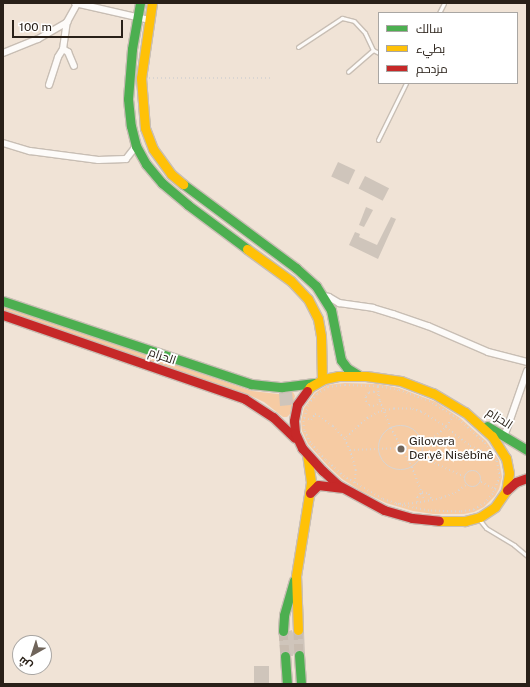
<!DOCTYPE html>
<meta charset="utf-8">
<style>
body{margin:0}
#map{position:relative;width:530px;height:687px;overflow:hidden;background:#f0e3d6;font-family:"Public Sans",Cairo,sans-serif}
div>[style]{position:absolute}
.green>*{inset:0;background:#f6cba3}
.building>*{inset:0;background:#cfc5bb;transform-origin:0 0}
.secondary-tunnel>*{height:9px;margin-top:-4.5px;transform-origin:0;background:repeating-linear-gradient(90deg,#c8bcb0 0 9px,transparent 0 13.5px)}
.path>*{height:1.5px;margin-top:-0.75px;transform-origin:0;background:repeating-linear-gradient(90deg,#d9d5d2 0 1px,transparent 0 4px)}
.path>.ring{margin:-0.75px;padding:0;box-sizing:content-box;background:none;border:1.5px solid #d9d5d2;border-radius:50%}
.roads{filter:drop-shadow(1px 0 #c8beb4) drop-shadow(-1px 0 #c8beb4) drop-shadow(0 1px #c8beb4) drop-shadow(0 -1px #c8beb4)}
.lane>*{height:3px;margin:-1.5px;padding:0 1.5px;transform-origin:1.5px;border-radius:1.5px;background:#fdfbf9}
.street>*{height:6px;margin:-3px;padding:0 3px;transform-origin:3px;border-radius:3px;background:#fdfbf9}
.fast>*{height:9px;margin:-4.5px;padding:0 4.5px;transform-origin:4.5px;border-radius:4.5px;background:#4caf50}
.slow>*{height:9px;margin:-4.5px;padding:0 4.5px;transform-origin:4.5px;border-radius:4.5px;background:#ffc107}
.jam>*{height:9px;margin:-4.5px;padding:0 4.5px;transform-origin:4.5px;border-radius:4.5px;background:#c62828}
.dots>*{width:11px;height:11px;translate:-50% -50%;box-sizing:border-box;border:2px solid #fff;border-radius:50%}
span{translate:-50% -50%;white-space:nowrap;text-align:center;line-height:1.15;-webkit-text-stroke:3.5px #fff;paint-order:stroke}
.street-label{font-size:12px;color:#292018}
.poi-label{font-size:12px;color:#292018}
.left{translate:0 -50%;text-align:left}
.frame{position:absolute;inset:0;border:4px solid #292018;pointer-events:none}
.legend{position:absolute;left:378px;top:12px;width:140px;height:72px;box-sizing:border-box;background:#fff;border:1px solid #a9a6a3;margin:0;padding:5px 7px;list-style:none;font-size:12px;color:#292018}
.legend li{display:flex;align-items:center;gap:8px;height:20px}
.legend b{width:20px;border:1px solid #a9a6a3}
.north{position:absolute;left:12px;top:635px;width:40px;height:40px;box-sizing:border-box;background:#fff;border:1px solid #a9a6a3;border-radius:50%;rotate:219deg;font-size:11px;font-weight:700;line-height:16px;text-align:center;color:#292018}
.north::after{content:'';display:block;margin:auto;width:14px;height:18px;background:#6f645a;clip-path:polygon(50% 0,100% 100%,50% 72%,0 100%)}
.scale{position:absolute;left:12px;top:20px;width:111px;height:18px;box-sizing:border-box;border:2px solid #292018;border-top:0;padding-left:5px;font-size:12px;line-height:14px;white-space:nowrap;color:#292018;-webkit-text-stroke:3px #fff;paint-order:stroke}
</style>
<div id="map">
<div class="green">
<i style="clip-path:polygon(3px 306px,252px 391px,278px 394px,293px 392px,295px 396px,290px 414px,287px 417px,283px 417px,264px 402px,249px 395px,3px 310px)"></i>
<i style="clip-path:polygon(345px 383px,378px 384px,399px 388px,436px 402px,460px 418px,486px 441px,499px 460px,502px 477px,499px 489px,495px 496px,484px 507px,474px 512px,464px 514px,433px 514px,413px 511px,386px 503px,361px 491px,342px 479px,328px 466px,308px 444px,302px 431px,301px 421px,304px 408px,315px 393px,327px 385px)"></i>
</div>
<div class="building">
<i style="left:338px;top:162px;width:19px;height:16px;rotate:25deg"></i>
<i style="left:365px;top:176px;width:27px;height:14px;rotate:27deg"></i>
<i style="clip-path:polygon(366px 207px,373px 210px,364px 227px,359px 225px)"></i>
<i style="clip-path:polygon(391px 217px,396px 219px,378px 259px,349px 245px,355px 232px,360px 234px,359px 237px,377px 245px)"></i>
<i style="clip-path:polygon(292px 392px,293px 401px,291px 405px,280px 406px,279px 393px)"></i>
<i style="clip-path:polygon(292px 630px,293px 633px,298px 636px,301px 635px,304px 631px,305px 654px,299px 649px,295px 650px,293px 656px,291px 656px,287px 650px,280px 653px,279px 635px,285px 636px,289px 631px)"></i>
<i style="left:254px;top:666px;width:15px;height:18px"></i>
</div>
<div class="secondary-tunnel">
<i style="left:298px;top:630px;width:25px;rotate:88deg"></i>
<i style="left:283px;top:631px;width:25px;rotate:85deg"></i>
</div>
<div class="path">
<i style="left:149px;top:78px;width:123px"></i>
<i style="left:345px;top:385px;width:33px;rotate:2deg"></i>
<i style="left:378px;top:386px;width:21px;rotate:11deg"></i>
<i style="left:399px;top:390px;width:32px;rotate:20deg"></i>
<i style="left:429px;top:401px;width:35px;rotate:31deg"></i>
<i style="left:459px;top:419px;width:35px;rotate:43deg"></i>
<i style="left:485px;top:443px;width:22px;rotate:56deg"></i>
<i style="left:497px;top:461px;width:16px;rotate:79deg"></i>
<i style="left:500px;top:477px;width:18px;rotate:112deg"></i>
<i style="left:493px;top:494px;width:12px;rotate:132deg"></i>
<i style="left:485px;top:503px;width:13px;rotate:148deg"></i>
<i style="left:474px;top:510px;width:14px;rotate:172deg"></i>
<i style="left:460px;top:512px;width:31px;rotate:-178deg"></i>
<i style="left:429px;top:511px;width:26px;rotate:-169deg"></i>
<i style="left:403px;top:506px;width:22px;rotate:-162deg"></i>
<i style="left:382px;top:499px;width:44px;rotate:-149.9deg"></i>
<i style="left:344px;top:477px;width:25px;rotate:-138deg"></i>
<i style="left:325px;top:460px;width:23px;rotate:-131deg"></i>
<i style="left:310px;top:443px;width:14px;rotate:-115deg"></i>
<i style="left:304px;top:430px;width:8px;rotate:-97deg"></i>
<i style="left:303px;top:422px;width:19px;rotate:-74deg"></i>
<i style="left:308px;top:404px;width:13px;rotate:-48deg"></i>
<i style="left:317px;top:394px;width:13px;rotate:-32deg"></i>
<i style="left:328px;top:387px;width:17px;rotate:-7deg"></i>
<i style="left:378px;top:387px;width:14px;rotate:82deg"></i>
<i style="left:380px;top:401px;width:29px;rotate:68deg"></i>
<i style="left:391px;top:428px;width:44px;rotate:61.7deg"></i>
<i style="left:412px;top:467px;width:36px;rotate:69deg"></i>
<i style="left:378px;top:395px;width:5px;rotate:-143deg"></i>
<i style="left:374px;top:392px;width:5px;rotate:169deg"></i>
<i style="left:369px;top:393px;width:5px;rotate:127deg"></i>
<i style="left:366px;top:397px;width:4px;rotate:90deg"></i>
<i style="left:366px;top:401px;width:5px;rotate:53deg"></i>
<i style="left:369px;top:405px;width:4px;rotate:14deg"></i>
<i style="left:373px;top:406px;width:4px;rotate:-14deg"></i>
<i style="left:377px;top:405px;width:5px;rotate:-53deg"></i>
<i style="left:454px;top:416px;width:14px;rotate:126deg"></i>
<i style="left:446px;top:427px;width:31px;rotate:38deg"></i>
<i style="left:470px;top:446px;width:17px;rotate:21deg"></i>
<i style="left:486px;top:452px;width:5px;rotate:-11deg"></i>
<i style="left:304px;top:418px;width:7px;rotate:16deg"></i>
<i style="left:311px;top:420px;width:7px;rotate:-56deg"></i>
<i style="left:315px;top:414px;width:4px;rotate:27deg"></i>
<i style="left:319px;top:416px;width:17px;rotate:36deg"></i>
<i style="left:333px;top:426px;width:18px;rotate:47deg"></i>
<i class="ring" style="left:379px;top:426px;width:42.5px;height:42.5px"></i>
<i style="left:402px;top:448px;width:27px;rotate:-13deg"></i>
<i style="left:428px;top:442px;width:23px;rotate:-40deg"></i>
<i style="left:446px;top:427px;width:29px;rotate:-149deg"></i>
<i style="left:421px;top:412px;width:10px;rotate:-163deg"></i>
<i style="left:411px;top:409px;width:17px;rotate:180deg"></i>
<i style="left:394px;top:409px;width:15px;rotate:169deg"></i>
<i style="left:379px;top:412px;width:13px;rotate:151deg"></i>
<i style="left:368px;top:418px;width:31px;rotate:138deg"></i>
<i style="left:345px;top:439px;width:12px;rotate:66deg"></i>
<i style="left:350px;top:450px;width:52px;rotate:-2.2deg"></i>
<i style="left:402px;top:448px;width:69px;rotate:24.7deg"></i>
<i style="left:350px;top:450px;width:21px;rotate:73deg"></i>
<i style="left:356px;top:470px;width:15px;rotate:94deg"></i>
<i class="ring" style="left:465px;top:471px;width:14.5px;height:14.5px"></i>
<i style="left:481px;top:482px;width:18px;rotate:27deg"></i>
<i style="left:417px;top:502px;width:5px;rotate:-90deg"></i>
<i style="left:417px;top:497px;width:7px;rotate:-45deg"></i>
<i style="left:422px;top:492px;width:7px;rotate:16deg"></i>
<i style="left:429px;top:494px;width:7px;rotate:63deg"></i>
<i style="left:396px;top:504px;width:20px;rotate:-3deg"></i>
<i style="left:416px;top:503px;width:25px;rotate:-11deg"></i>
<i style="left:441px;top:498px;width:15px;rotate:-20deg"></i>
<i style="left:455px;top:493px;width:15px;rotate:-37deg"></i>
</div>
<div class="roads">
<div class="lane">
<i style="left:439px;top:13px;width:11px;rotate:-63deg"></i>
<i style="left:298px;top:47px;width:53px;rotate:-33.4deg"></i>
<i style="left:342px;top:18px;width:12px;rotate:14deg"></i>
<i style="left:354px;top:21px;width:16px;rotate:47deg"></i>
<i style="left:365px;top:33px;width:19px;rotate:65deg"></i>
<i style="left:373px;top:50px;width:33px;rotate:139deg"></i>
<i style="left:373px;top:50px;width:7px;rotate:27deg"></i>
<i style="left:378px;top:140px;width:64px;rotate:-63.8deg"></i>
<i style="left:479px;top:519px;width:11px;rotate:52deg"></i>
<i style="left:486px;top:528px;width:33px;rotate:31deg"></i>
<i style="left:514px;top:545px;width:17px;rotate:40deg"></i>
</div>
<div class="street">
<i style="left:75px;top:3px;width:77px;rotate:12.8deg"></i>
<i style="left:63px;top:49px;width:6px;rotate:31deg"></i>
<i style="left:68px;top:52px;width:15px;rotate:67deg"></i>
<i style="left:3px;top:53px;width:38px;rotate:-22deg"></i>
<i style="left:38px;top:39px;width:34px;rotate:-30deg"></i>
<i style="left:67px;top:22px;width:21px;rotate:-61deg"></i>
<i style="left:49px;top:85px;width:29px;rotate:-72deg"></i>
<i style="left:58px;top:57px;width:9px;rotate:-58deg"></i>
<i style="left:63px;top:49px;width:27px;rotate:-82deg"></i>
<i style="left:3px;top:143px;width:28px;rotate:17deg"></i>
<i style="left:30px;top:151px;width:69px;rotate:7.5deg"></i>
<i style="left:98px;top:160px;width:28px;rotate:-2deg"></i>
<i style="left:126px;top:159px;width:16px;rotate:-52deg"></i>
<i style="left:324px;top:296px;width:5px;rotate:11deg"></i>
<i style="left:329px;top:297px;width:12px;rotate:31deg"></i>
<i style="left:339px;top:303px;width:34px;rotate:8deg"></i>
<i style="left:373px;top:308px;width:21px;rotate:17deg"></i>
<i style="left:393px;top:314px;width:37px;rotate:19deg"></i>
<i style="left:428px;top:326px;width:65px;rotate:23.4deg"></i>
<i style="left:488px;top:352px;width:40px;rotate:14.4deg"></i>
<i style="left:504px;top:437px;width:70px;rotate:-70.8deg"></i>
</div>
<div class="fast">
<i style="left:140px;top:3px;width:47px;rotate:99.9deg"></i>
<i style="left:132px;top:49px;width:50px;rotate:94.6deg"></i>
<i style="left:128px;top:99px;width:27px;rotate:84deg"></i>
<i style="left:131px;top:126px;width:21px;rotate:76deg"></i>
<i style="left:136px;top:146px;width:21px;rotate:61deg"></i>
<i style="left:146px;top:164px;width:25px;rotate:50deg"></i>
<i style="left:162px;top:183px;width:34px;rotate:40deg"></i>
<i style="left:188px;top:205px;width:74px;rotate:36.7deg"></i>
<i style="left:183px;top:184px;width:141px;rotate:36.6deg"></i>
<i style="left:296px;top:268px;width:27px;rotate:42deg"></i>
<i style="left:316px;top:286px;width:28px;rotate:58deg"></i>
<i style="left:331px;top:310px;width:51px;rotate:78.7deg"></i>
<i style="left:341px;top:360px;width:10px;rotate:53deg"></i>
<i style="left:347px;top:368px;width:13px;rotate:32deg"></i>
<i style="left:3px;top:301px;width:262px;rotate:18.5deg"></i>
<i style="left:251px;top:384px;width:31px;rotate:6deg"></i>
<i style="left:282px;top:387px;width:33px;rotate:-7deg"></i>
<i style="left:487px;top:426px;width:47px;rotate:31deg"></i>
<i style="left:283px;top:631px;width:16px;rotate:-86deg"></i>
<i style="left:284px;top:615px;width:36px;rotate:-74deg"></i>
<i style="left:299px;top:655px;width:29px;rotate:86deg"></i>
<i style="left:285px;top:656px;width:28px;rotate:86deg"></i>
</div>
<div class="slow">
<i style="left:152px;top:3px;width:76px;rotate:98.3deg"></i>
<i style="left:141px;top:78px;width:50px;rotate:85.4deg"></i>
<i style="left:145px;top:128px;width:22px;rotate:69deg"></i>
<i style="left:153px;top:149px;width:31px;rotate:54deg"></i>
<i style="left:171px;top:174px;width:16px;rotate:40deg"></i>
<i style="left:247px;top:249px;width:54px;rotate:36deg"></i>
<i style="left:291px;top:281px;width:25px;rotate:47deg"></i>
<i style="left:308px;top:299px;width:22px;rotate:63deg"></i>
<i style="left:318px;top:319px;width:17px;rotate:80deg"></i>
<i style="left:321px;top:336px;width:44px;rotate:88.7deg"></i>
<i style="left:366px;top:376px;width:35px;rotate:8deg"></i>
<i style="left:401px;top:381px;width:34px;rotate:21deg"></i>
<i style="left:433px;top:393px;width:37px;rotate:31deg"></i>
<i style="left:465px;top:412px;width:36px;rotate:42deg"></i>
<i style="left:492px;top:436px;width:26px;rotate:58deg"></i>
<i style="left:506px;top:458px;width:15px;rotate:79deg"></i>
<i style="left:509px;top:473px;width:18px;rotate:99deg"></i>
<i style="left:506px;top:491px;width:19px;rotate:125deg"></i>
<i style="left:495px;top:507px;width:18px;rotate:146deg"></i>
<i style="left:480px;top:517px;width:16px;rotate:165deg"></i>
<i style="left:465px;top:521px;width:26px;rotate:180deg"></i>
<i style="left:307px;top:391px;width:5px;rotate:-53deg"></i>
<i style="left:310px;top:387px;width:16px;rotate:-30deg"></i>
<i style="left:324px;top:379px;width:14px;rotate:-12deg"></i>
<i style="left:338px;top:376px;width:28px"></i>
<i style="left:298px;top:630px;width:54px;rotate:-92.1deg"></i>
<i style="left:296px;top:576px;width:95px;rotate:-80.9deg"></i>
<i style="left:311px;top:482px;width:27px;rotate:-98deg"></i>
</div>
<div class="jam">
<i style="left:3px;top:315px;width:256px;rotate:19.1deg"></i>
<i style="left:245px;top:399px;width:33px;rotate:33deg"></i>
<i style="left:273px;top:417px;width:30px;rotate:44deg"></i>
<i style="left:307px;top:391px;width:17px;rotate:126deg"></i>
<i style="left:297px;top:405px;width:16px;rotate:101deg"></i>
<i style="left:294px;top:421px;width:12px;rotate:85deg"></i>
<i style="left:295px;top:433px;width:17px;rotate:65deg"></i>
<i style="left:302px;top:448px;width:31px;rotate:48deg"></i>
<i style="left:323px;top:471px;width:21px;rotate:43deg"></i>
<i style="left:338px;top:485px;width:52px;rotate:28.5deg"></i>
<i style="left:384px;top:510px;width:29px;rotate:16deg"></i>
<i style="left:412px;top:518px;width:27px;rotate:6deg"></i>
<i style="left:507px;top:490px;width:12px;rotate:-42deg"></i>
<i style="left:516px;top:482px;width:12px;rotate:-20deg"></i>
<i style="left:310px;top:493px;width:11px;rotate:-45deg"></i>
<i style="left:318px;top:485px;width:23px;rotate:7deg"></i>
</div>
</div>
<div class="dots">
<i style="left:401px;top:449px;background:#6f645a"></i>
</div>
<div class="street-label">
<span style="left:162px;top:357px;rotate:19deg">الحزام</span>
<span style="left:499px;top:419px;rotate:33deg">الحزام</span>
</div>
<div class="poi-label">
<span class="left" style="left:409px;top:449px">Gilovera<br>Deryê Nisêbînê</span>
</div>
<div class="frame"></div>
<ul class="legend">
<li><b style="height:5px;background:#4caf50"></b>سالك</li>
<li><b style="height:5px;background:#ffc107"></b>بطيء</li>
<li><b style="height:5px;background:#c62828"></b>مزدحم</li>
</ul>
<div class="north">ش</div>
<div class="scale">100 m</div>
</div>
